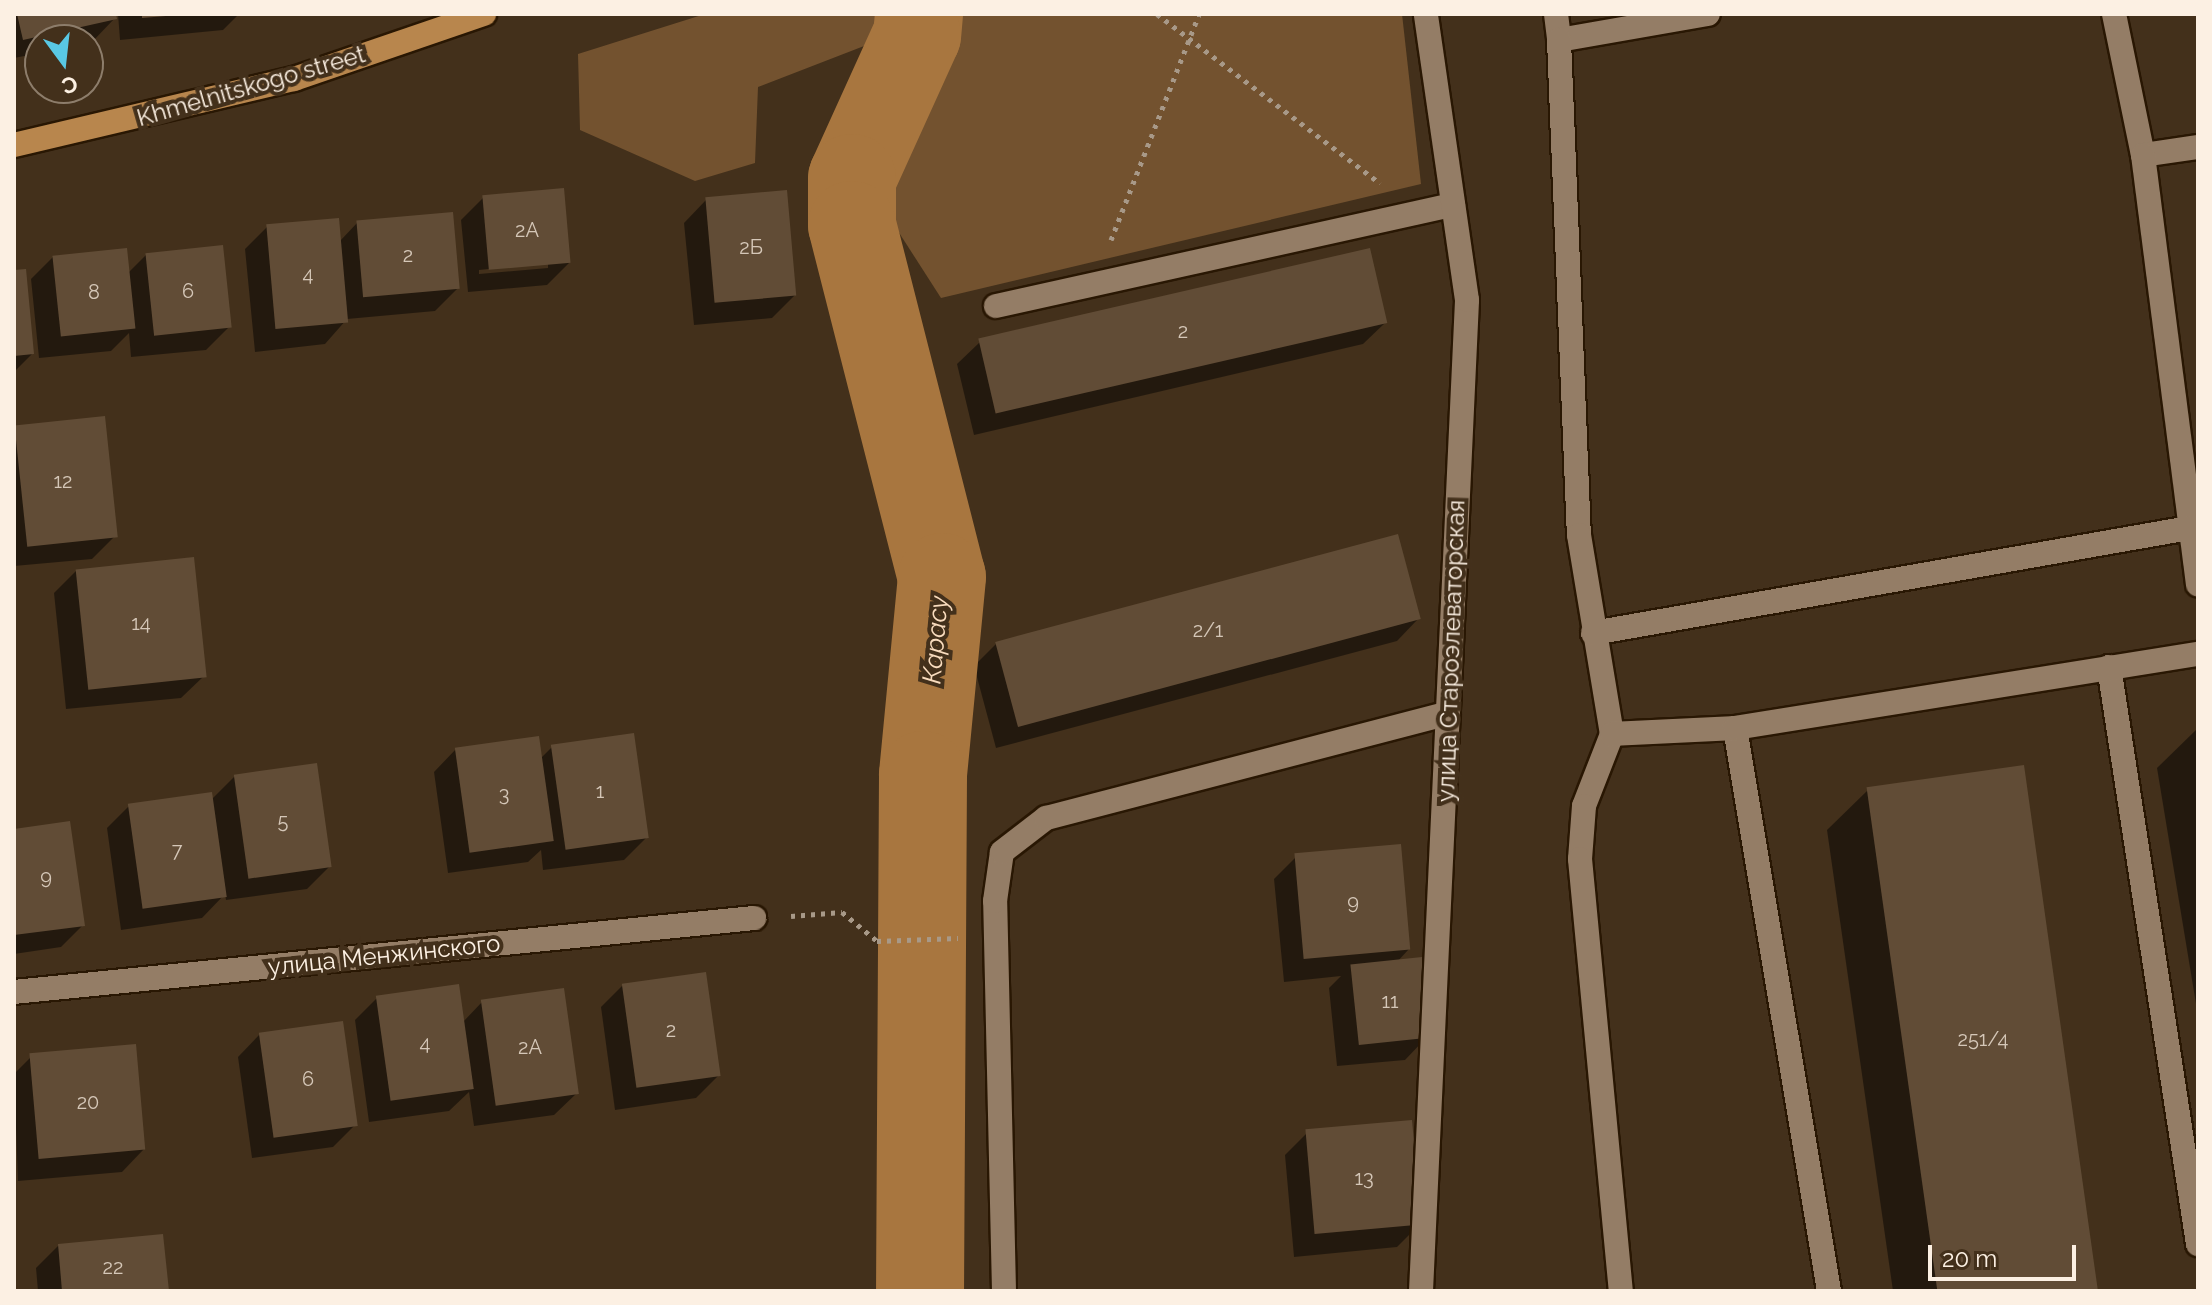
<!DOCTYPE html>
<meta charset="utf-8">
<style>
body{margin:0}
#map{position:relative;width:2212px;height:1305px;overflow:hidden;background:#43301b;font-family:Raleway,sans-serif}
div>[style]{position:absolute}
.green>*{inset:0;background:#73522f}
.shadow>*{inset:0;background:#0007}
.river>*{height:88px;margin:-44px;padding:0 44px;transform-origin:44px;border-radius:44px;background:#a8763f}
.building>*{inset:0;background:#614c36;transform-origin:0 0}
.path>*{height:5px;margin-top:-2.5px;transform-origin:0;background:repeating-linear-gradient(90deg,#a89988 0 4px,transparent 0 10px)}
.roads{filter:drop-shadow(2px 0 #291703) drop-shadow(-2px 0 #291703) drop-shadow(0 2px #291703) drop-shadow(0 -2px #291703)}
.minor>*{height:24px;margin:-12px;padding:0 12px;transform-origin:12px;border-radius:12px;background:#947d66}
.major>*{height:24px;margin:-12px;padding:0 12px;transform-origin:12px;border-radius:12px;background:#b8864d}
span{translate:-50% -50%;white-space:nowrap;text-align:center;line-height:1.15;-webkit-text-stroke:8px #43301b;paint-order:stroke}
.number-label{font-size:20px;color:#d5c7b8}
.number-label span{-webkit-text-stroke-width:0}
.street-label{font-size:24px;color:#fcf0e3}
.water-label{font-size:26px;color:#f9dcbe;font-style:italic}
.frame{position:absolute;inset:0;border:16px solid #fcf0e3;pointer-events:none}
.north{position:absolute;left:24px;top:24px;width:80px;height:80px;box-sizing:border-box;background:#43301b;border:2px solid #8d7d6b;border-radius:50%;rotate:165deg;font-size:22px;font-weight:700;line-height:32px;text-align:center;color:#fcf0e3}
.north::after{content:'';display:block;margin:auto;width:28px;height:36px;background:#59c8e4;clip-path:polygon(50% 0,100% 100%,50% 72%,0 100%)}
.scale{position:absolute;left:1928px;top:1245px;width:148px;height:36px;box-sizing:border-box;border:4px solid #fcf0e3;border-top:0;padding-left:10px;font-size:24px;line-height:28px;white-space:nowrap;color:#fcf0e3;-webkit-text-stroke:6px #43301b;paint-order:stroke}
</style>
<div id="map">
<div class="green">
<i style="clip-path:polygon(705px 14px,881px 14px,877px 41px,758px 87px,755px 163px,695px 181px,580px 130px,578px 54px)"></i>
<i style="clip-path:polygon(936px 14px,1402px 14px,1421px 184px,941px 298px,871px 189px)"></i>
</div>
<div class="shadow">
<i style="clip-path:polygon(14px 14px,114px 14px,115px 18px,93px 41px,40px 40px,40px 53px,14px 58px)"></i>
<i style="clip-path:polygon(118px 14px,239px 14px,223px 30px,120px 40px)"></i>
<i style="clip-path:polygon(evenodd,483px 198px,569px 263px,547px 285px,468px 292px,461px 220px,483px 198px,548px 263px,548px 268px,479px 274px,479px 270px,548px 263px)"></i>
<i style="clip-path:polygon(706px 200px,795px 295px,772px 318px,694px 325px,684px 223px)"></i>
<i style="clip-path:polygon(357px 223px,458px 288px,435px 311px,347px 319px,325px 344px,255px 352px,245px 249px,267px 227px,340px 241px)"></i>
<i style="clip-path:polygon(146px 255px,229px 327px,206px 350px,131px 357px,129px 333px,111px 351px,39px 358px,31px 279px,53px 257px,128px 273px)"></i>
<i style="clip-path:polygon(14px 272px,32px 354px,14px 372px)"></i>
<i style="clip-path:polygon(1386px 322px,1363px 344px,974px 435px,957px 364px,980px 342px)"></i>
<i style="clip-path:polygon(14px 427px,115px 536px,92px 559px,14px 566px)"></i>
<i style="clip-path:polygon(77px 570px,204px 676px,181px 698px,66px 709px,54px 593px)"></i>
<i style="clip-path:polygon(1419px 618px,1397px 641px,996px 748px,974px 666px,996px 644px)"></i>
<i style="clip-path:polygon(2198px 728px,2198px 1016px,2157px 768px)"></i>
<i style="clip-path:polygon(552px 747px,647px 837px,624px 860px,543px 870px,541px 850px,528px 862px,448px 873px,434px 772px,456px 749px,540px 759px)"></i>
<i style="clip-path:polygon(235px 776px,329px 867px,307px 889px,226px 900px,225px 894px,202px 918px,121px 930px,107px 828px,129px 806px,211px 800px)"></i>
<i style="clip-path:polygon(1868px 790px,2098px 1291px,1893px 1291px,1827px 830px)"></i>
<i style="clip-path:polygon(14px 831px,83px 925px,61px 947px,14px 954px)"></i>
<i style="clip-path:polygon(1296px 857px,1409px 949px,1397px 962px,1427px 1037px,1405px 1060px,1337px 1066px,1329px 988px,1341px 976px,1284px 982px,1274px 879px)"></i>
<i style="clip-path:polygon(623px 985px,718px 1076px,696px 1098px,615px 1110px,601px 1007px)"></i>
<i style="clip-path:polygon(377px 998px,463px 1022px,482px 1002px,577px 1093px,554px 1115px,474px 1126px,469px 1092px,449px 1111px,369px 1122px,355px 1020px)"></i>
<i style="clip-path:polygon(260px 1034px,355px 1125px,333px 1147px,252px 1158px,238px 1057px)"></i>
<i style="clip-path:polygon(31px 1057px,144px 1149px,122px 1172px,18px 1181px,14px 1074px)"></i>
<i style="clip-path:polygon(1307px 1133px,1420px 1224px,1397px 1247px,1294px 1257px,1285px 1155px)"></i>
<i style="clip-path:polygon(58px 1246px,167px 1291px,38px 1291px,36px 1268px)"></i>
</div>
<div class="river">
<i style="left:919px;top:14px;width:21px;rotate:95deg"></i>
<i style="left:917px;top:35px;width:157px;rotate:114.4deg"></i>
<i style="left:852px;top:178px;width:47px;rotate:90deg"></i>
<i style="left:852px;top:225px;width:363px;rotate:75.7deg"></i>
<i style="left:942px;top:577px;width:199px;rotate:95.5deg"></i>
<i style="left:923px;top:775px;width:516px;rotate:90.33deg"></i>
</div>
<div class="building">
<i style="clip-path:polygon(17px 14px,116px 14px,117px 19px,23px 40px)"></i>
<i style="clip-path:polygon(142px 14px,166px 14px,166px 16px,142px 18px)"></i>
<i style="left:564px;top:188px;width:75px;height:82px;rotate:85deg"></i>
<i style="left:787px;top:190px;width:106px;height:82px;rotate:85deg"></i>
<i style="left:453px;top:212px;width:77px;height:97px;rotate:85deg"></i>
<i style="left:339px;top:218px;width:105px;height:73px;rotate:85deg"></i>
<i style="left:223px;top:245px;width:83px;height:78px;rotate:84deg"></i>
<i style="left:127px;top:248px;width:81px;height:75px;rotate:84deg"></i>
<i style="left:1370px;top:248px;width:77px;height:402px;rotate:77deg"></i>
<i style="clip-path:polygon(26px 269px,34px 354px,14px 356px,14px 270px)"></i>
<i style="left:105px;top:416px;width:122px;height:91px;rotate:84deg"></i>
<i style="left:1398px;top:534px;width:88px;height:417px;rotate:75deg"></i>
<i style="left:194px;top:557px;width:121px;height:119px;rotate:84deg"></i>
<i style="left:634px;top:733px;width:106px;height:84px;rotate:82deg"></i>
<i style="left:539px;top:736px;width:106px;height:85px;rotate:82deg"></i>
<i style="left:317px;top:763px;width:105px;height:84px;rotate:82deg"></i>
<i style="left:2024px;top:765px;width:531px;height:159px;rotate:82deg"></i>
<i style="left:212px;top:792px;width:106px;height:85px;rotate:82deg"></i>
<i style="clip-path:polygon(70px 821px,85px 926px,14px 935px,14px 829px)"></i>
<i style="left:1401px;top:844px;width:106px;height:107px;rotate:85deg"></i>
<i style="left:1422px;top:957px;width:81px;height:72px;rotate:84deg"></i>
<i style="left:706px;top:972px;width:105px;height:85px;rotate:82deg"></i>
<i style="left:459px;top:984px;width:106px;height:84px;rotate:82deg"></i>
<i style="left:564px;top:988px;width:107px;height:84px;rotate:82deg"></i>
<i style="left:343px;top:1021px;width:106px;height:85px;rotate:82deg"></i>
<i style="left:136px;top:1044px;width:106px;height:107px;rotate:85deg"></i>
<i style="left:1412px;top:1120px;width:105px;height:107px;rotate:85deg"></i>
<i style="clip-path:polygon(163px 1234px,169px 1291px,62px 1291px,58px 1244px)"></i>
</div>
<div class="path">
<i style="left:1157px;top:14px;width:280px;rotate:37.2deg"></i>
<i style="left:1111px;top:240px;width:243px;rotate:-68.7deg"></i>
<i style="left:791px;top:916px;width:51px;rotate:-4.5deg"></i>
<i style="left:842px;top:912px;width:45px;rotate:39.6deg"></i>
<i style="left:877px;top:941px;width:81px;rotate:-2.1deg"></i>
</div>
<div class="roads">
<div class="minor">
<i style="left:1556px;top:14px;width:26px;rotate:83deg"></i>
<i style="left:1559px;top:40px;width:151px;rotate:-9.9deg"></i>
<i style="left:2114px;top:14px;width:144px;rotate:78.4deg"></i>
<i style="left:2143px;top:155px;width:56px;rotate:-8.3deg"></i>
<i style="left:1559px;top:40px;width:495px;rotate:87.7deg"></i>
<i style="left:1579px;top:535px;width:202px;rotate:80.6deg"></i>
<i style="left:1612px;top:734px;width:77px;rotate:111.3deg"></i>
<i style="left:1584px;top:806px;width:53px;rotate:94.3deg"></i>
<i style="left:1580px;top:859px;width:434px;rotate:84.6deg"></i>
<i style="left:2143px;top:155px;width:433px;rotate:82.7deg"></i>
<i style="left:996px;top:306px;width:468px;rotate:-12.5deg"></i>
<i style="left:1593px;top:633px;width:605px;rotate:-9.99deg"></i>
<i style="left:2109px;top:667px;width:584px;rotate:81.23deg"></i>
<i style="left:1735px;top:728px;width:571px;rotate:80.52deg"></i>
<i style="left:1612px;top:734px;width:123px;rotate:-2.8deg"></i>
<i style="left:1735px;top:728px;width:469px;rotate:-9.1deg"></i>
<i style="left:14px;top:992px;width:744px;rotate:-5.71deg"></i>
<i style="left:1004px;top:1291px;width:390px;rotate:-91.3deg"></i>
<i style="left:995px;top:901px;width:49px;rotate:-81.9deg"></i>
<i style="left:1002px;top:852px;width:56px;rotate:-37.7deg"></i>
<i style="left:1046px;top:818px;width:415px;rotate:-14.6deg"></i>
<i style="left:1421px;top:1291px;width:992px;rotate:-87.34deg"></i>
<i style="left:1467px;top:300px;width:289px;rotate:-98.2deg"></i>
</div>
<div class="major">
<i style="left:14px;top:145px;width:288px;rotate:-13.3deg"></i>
<i style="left:294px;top:79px;width:201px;rotate:-18.9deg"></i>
</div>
</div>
<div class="number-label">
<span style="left:527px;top:230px">2А</span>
<span style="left:751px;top:247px">2Б</span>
<span style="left:408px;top:255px">2</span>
<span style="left:308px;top:274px">4</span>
<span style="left:188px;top:291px">6</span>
<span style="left:94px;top:292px">8</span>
<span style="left:1183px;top:331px">2</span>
<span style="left:63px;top:481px">12</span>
<span style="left:141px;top:623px">14</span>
<span style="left:1208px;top:630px">2/1</span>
<span style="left:600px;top:791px">1</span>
<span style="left:504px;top:794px">3</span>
<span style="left:283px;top:821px">5</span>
<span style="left:177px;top:850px">7</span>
<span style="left:46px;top:877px">9</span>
<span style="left:1353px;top:902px">9</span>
<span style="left:1390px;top:1001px">11</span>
<span style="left:671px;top:1030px">2</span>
<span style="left:1983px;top:1039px">251/4</span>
<span style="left:425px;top:1043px">4</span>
<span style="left:530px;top:1047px">2А</span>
<span style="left:308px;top:1079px">6</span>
<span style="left:88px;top:1102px">20</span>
<span style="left:1364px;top:1178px">13</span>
<span style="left:113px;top:1267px">22</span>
</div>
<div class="street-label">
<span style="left:251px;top:86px;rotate:-16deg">Khmelnitskogo street</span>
<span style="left:1451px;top:651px;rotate:-88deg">улица Староэлеваторская</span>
<span style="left:384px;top:955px;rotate:-6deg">улица Менжинского</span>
</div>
<div class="water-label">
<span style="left:936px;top:640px;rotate:-85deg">Карасу</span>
</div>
<div class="frame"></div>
<div class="north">С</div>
<div class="scale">20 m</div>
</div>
